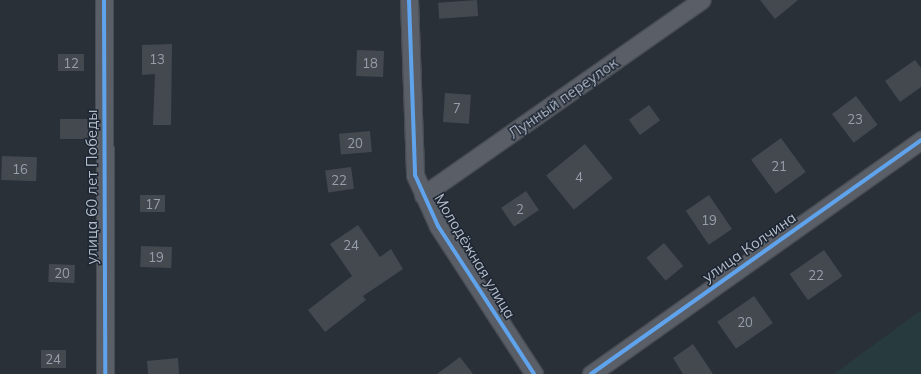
<!DOCTYPE html>
<meta charset="utf-8">
<style>
body{margin:0}
#map{position:relative;width:921px;height:374px;overflow:hidden;background:#2a3038;font-family:Mulish,sans-serif}
div>[style]{position:absolute}
.green>*{inset:0;background:#273a3e}
.building>*{inset:0;background:#444950;transform-origin:0 0}
.roads{filter:drop-shadow(1px 0 #484c53) drop-shadow(-1px 0 #484c53) drop-shadow(0 1px #484c53) drop-shadow(0 -1px #484c53)}
.street>*{height:17px;margin:-8.5px;padding:0 8.5px;transform-origin:8.5px;border-radius:8.5px;background:#5a5e66}
.cycleway>*{height:4px;margin:-2px;padding:0 2px;transform-origin:2px;border-radius:2px;background:#60a3ed}
span{translate:-50% -50%;white-space:nowrap;text-align:center;line-height:1.15;-webkit-text-stroke:3px #1d2633;paint-order:stroke}
.number-label{font-size:13px;color:#989fab}
.number-label span{-webkit-text-stroke-width:0}
.street-label{font-size:15px;color:#b4bcc9}
</style>
<div id="map">
<div class="green">
<i style="clip-path:polygon(921px 310px,921px 374px,834px 374px)"></i>
</div>
<div class="building">
<i style="left:477px;top:0;width:16px;height:39px;rotate:86deg"></i>
<i style="clip-path:polygon(760px 0,798px 0,775px 19px)"></i>
<i style="clip-path:polygon(172px 44px,171px 125px,153px 125px,155px 74px,142px 75px,142px 45px)"></i>
<i style="left:357px;top:50px;width:27px;height:26px;rotate:2deg"></i>
<i style="left:58px;top:54px;width:26px;height:17px"></i>
<i style="clip-path:polygon(915px 60px,921px 68px,921px 87px,900px 102px,885px 81px)"></i>
<i style="left:445px;top:93px;width:26px;height:29px;rotate:4deg"></i>
<i style="left:856px;top:96px;width:36px;height:30px;rotate:53deg"></i>
<i style="left:649px;top:105px;width:19px;height:25px;rotate:54deg"></i>
<i style="left:60px;top:119px;width:28px;height:20px"></i>
<i style="left:370px;top:131px;width:21px;height:31px;rotate:85deg"></i>
<i style="left:781px;top:138px;width:42px;height:37px;rotate:54deg"></i>
<i style="left:585px;top:144px;width:44px;height:50px;rotate:51deg"></i>
<i style="left:2px;top:156px;width:35px;height:24px;rotate:2deg"></i>
<i style="left:351px;top:167px;width:22px;height:26px;rotate:82deg"></i>
<i style="left:526px;top:191px;width:23px;height:30px;rotate:56deg"></i>
<i style="left:140px;top:195px;width:25px;height:17px"></i>
<i style="left:709px;top:195px;width:41px;height:28px;rotate:56deg"></i>
<i style="clip-path:polygon(358px 225px,380px 257px,391px 249px,403px 269px,363px 296px,366px 300px,325px 332px,308px 310px,352px 276px,330px 244px)"></i>
<i style="left:664px;top:243px;width:30px;height:23px;rotate:50deg"></i>
<i style="left:141px;top:246px;width:31px;height:21px;rotate:2deg"></i>
<i style="left:824px;top:250px;width:32px;height:42px;rotate:55deg"></i>
<i style="left:49px;top:264px;width:26px;height:18px;rotate:2deg"></i>
<i style="left:754px;top:296px;width:33px;height:45px;rotate:55deg"></i>
<i style="clip-path:polygon(693px 344px,713px 374px,683px 374px,673px 358px)"></i>
<i style="left:41px;top:350px;width:25px;height:18px"></i>
<i style="clip-path:polygon(460px 357px,473px 374px,437px 374px)"></i>
<i style="clip-path:polygon(178px 358px,179px 374px,148px 374px,147px 361px)"></i>
</div>
<div class="roads">
<div class="street">
<i style="left:104px;top:0;width:374px;rotate:89.8deg"></i>
<i style="left:409px;top:0;width:175px;rotate:88deg"></i>
<i style="left:415px;top:175px;width:56px;rotate:65.7deg"></i>
<i style="left:438px;top:226px;width:176px;rotate:57deg"></i>
<i style="left:423px;top:195px;width:340px;rotate:-35deg"></i>
<i style="left:591px;top:374px;width:405px;rotate:-35.3deg"></i>
</div>
</div>
<div class="cycleway">
<i style="left:104px;top:0;width:374px;rotate:89.8deg"></i>
<i style="left:409px;top:0;width:175px;rotate:88deg"></i>
<i style="left:415px;top:175px;width:56px;rotate:65.7deg"></i>
<i style="left:438px;top:226px;width:176px;rotate:57deg"></i>
<i style="left:591px;top:374px;width:405px;rotate:-35.3deg"></i>
</div>
<div class="number-label">
<span style="left:157px;top:59px">13</span>
<span style="left:71px;top:63px">12</span>
<span style="left:370px;top:63px">18</span>
<span style="left:457px;top:108px">7</span>
<span style="left:855px;top:119px">23</span>
<span style="left:355px;top:143px">20</span>
<span style="left:779px;top:166px">21</span>
<span style="left:20px;top:169px">16</span>
<span style="left:579px;top:177px">4</span>
<span style="left:339px;top:180px">22</span>
<span style="left:153px;top:204px">17</span>
<span style="left:520px;top:209px">2</span>
<span style="left:709px;top:220px">19</span>
<span style="left:351px;top:245px">24</span>
<span style="left:156px;top:257px">19</span>
<span style="left:62px;top:273px">20</span>
<span style="left:816px;top:275px">22</span>
<span style="left:745px;top:322px">20</span>
<span style="left:53px;top:359px">24</span>
</div>
<div class="street-label">
<span style="left:563px;top:98px;rotate:-35deg">Лунный переулок</span>
<span style="left:92px;top:187px;rotate:-90deg">улица 60 лет Победы</span>
<span style="left:749px;top:247px;rotate:-35deg">улица Колчина</span>
<span style="left:475px;top:256px;rotate:59deg">Молодёжная улица</span>
</div>
</div>
